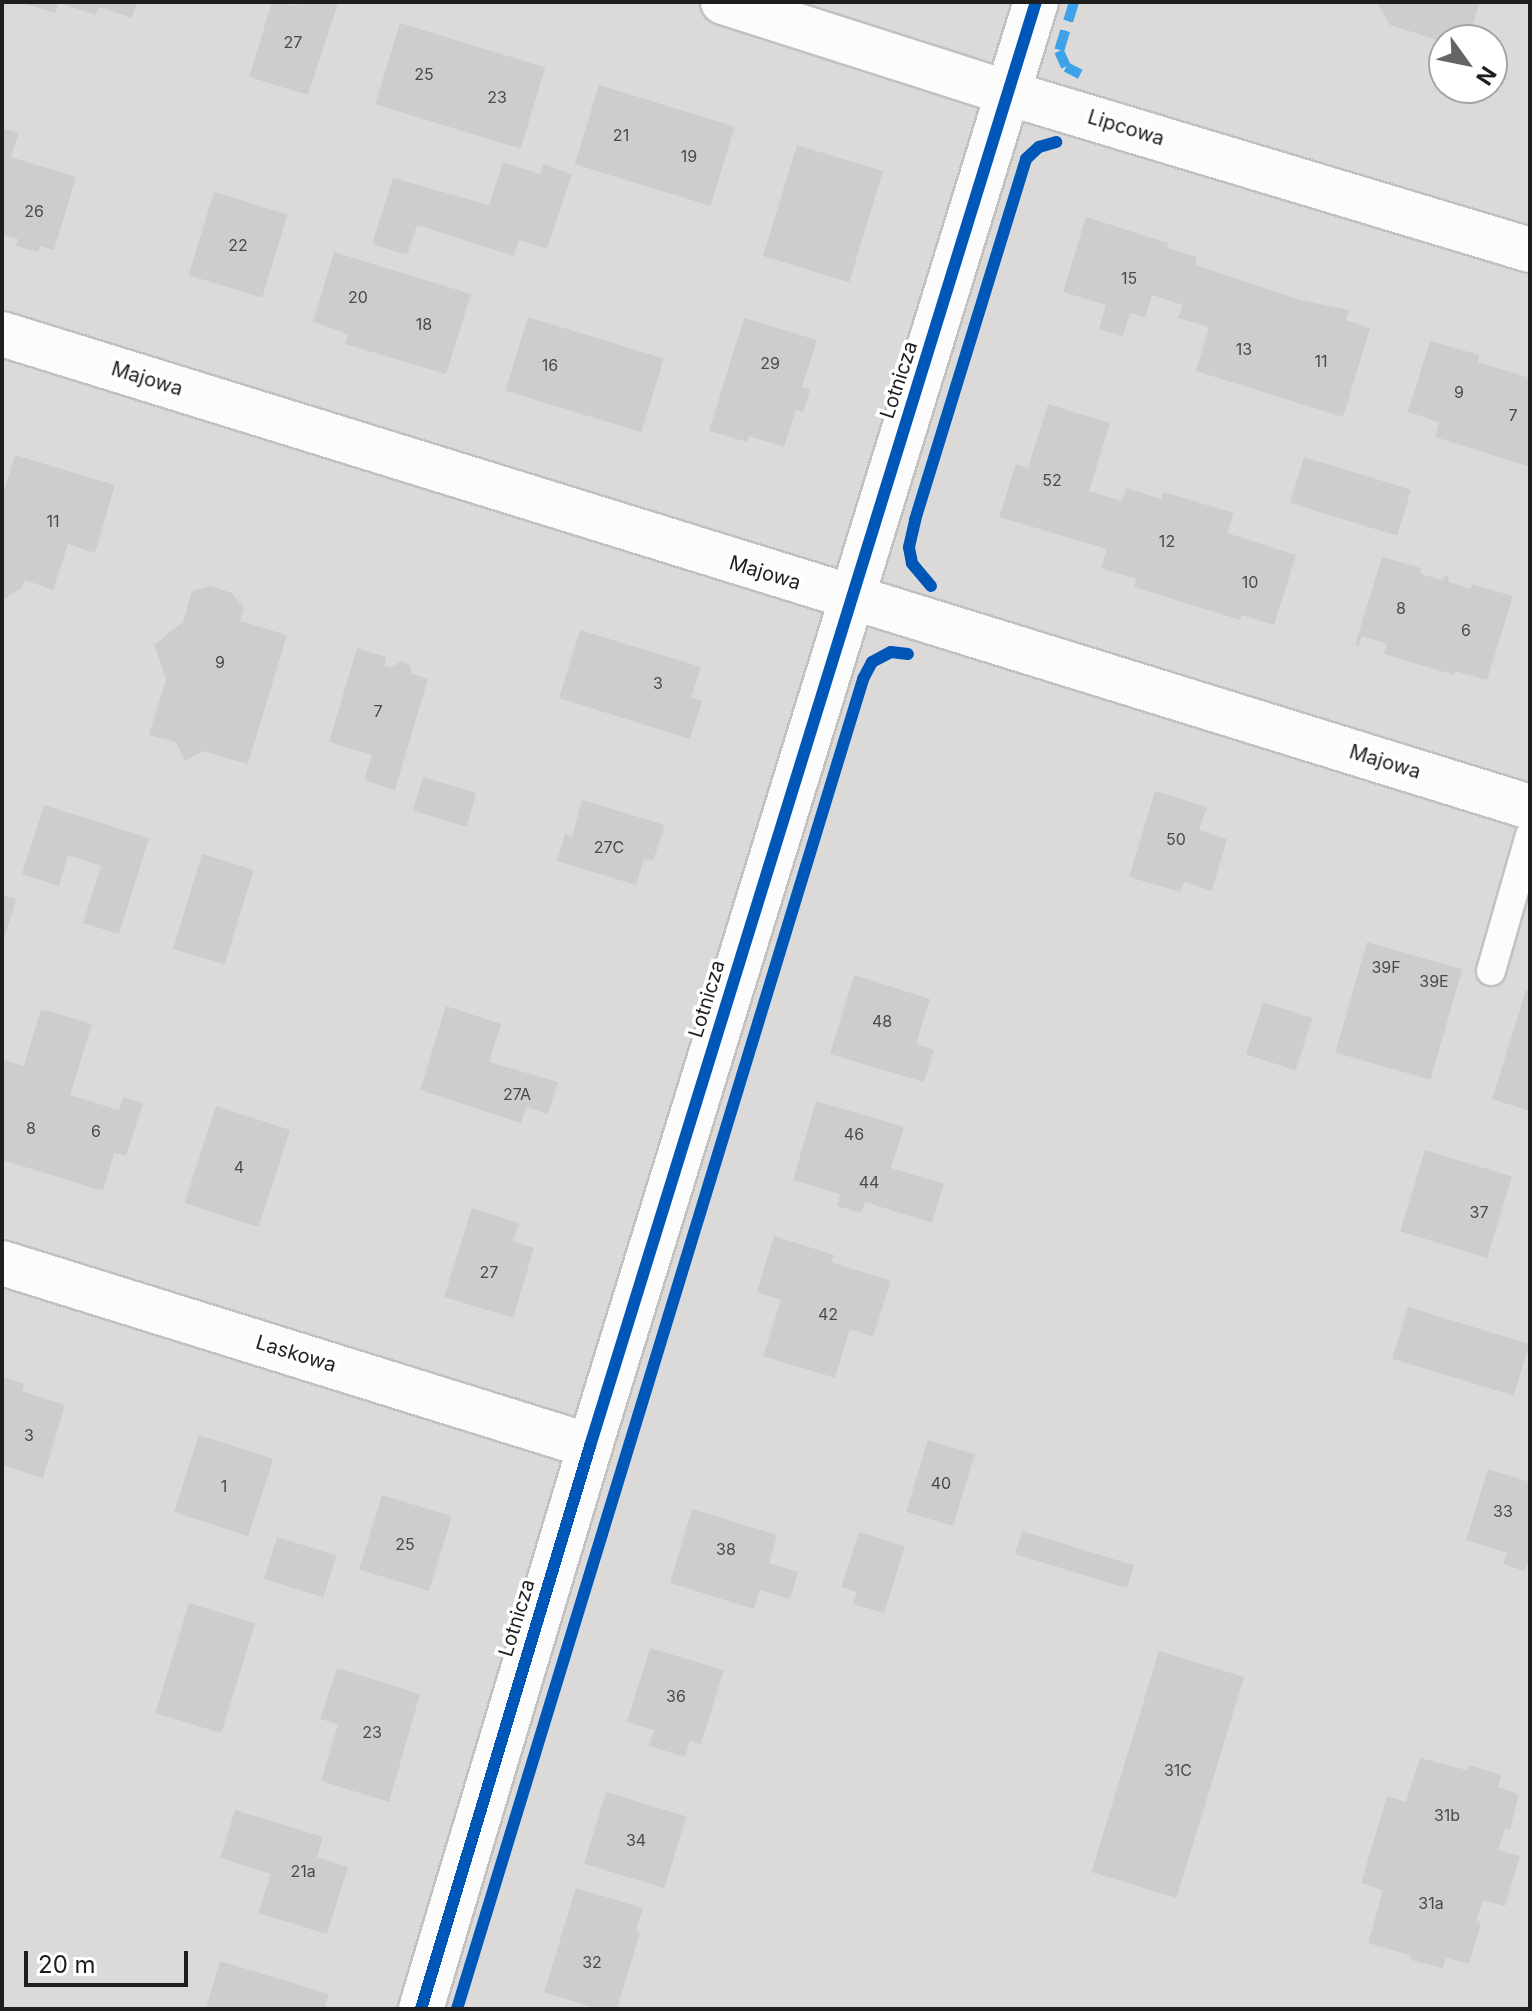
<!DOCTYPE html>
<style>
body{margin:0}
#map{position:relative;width:1532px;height:2011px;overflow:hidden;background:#eceae8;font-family:Inter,sans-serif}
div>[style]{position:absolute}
.residential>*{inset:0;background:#dbdad9}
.building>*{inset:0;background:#cfcdcb;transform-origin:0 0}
.roads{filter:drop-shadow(2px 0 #c2c1c0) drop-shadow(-2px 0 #c2c1c0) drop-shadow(0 2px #c2c1c0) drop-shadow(0 -2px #c2c1c0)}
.lane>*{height:28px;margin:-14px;padding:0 14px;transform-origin:14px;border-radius:14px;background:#fcfcfc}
.street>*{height:44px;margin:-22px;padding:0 22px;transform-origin:22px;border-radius:22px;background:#fcfcfc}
.quiet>*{height:10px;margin-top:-5px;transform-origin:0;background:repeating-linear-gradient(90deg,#3da2ea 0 20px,transparent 0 30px)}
.cycleway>*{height:12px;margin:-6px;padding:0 6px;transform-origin:6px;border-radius:6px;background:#0057b8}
span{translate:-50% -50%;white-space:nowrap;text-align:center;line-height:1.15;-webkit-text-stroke:7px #fff;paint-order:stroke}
.number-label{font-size:16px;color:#4a4a49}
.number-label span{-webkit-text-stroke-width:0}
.street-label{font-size:20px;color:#1e1e1e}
.frame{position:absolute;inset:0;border:4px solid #1e1e1e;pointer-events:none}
.north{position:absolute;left:1428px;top:24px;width:80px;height:80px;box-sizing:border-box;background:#fff;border:2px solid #a5a5a5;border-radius:50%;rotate:123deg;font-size:22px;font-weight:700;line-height:32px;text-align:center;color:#1e1e1e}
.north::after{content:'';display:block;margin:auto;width:28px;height:36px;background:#666565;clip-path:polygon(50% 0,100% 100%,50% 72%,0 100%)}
.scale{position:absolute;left:24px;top:1951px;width:164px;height:36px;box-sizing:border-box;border:4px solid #1e1e1e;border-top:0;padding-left:10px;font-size:24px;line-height:28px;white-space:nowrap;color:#1e1e1e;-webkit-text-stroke:6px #fff;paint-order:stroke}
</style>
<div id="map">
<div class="residential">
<i style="clip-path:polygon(evenodd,2px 2px,1530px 2px,1530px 2009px,2px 2009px,2px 2px,1444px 40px,1492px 40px,1492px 88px,1444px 88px,1444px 40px)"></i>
</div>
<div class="building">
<i style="clip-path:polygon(137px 2px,132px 18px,99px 7px,96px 15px,59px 3px,55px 13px,21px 3px)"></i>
<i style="clip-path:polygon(272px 2px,297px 6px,298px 2px,338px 3px,308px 95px,249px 77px)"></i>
<i style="clip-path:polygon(1377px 2px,1480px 2px,1468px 40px,1444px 42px,1390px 25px)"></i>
<i style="left:400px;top:23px;width:152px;height:85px;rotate:17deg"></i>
<i style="left:599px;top:85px;width:142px;height:83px;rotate:17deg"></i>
<i style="clip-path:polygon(2px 128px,19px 133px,11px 157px,76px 177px,54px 250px,40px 246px,38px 252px,16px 246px,18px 239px,2px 235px)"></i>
<i style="left:797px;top:145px;width:90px;height:116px;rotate:17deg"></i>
<i style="clip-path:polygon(503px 162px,540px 174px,543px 164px,572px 174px,547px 249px,519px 240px,514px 256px,417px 225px,407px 255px,372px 244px,393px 178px,489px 205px)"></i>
<i style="left:214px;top:192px;width:77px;height:87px;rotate:17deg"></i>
<i style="clip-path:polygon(1086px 217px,1168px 243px,1167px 248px,1197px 257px,1195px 265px,1300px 300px,1349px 310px,1346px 320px,1370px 328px,1343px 417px,1196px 371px,1209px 327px,1178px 318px,1183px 305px,1152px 295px,1145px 317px,1130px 313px,1123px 336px,1099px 329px,1106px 305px,1063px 292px)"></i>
<i style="clip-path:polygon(334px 252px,471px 294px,446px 374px,345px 344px,348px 334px,313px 322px)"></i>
<i style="left:528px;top:317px;width:142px;height:77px;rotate:17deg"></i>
<i style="clip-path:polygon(744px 318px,817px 340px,802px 387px,810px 390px,803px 412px,796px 410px,784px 447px,749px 436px,747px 442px,709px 431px)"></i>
<i style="clip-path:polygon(1430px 341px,1479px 355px,1478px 362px,1530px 378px,1530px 467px,1435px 437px,1439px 422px,1408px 412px)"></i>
<i style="clip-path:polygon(1048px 404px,1110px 423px,1089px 491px,1122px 501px,1126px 488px,1161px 499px,1163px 492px,1234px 513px,1227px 533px,1296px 555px,1274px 625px,1242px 615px,1240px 620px,1134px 587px,1136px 579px,1101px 568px,1107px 549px,999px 517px,1016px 464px,1028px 468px)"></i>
<i style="clip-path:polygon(15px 455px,115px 485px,95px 553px,68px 544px,53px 590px,25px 580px,22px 588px,2px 600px,2px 497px)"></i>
<i style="left:1304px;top:457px;width:112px;height:48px;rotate:17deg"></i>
<i style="clip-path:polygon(1382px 557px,1421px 568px,1420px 574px,1443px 580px,1444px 575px,1449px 577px,1448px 582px,1471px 589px,1472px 584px,1513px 596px,1487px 680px,1455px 671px,1454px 675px,1384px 654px,1387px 644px,1362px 636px,1359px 646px,1355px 645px)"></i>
<i style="clip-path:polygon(210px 586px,232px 593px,244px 608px,240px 621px,287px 635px,248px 764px,202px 751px,185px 761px,176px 742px,149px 735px,166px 679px,154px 645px,183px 622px,192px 591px)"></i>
<i style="clip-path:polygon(580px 630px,701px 667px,691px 698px,702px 701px,690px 739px,559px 698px)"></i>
<i style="clip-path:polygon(357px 648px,386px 657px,384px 666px,392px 668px,401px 661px,409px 664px,412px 674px,428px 679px,395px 790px,364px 780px,372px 755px,329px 742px)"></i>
<i style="left:423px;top:777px;width:56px;height:35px;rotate:17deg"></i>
<i style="clip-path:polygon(1155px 791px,1207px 807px,1199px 830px,1227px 839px,1212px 891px,1184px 882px,1180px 892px,1129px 877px)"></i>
<i style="clip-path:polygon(582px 800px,665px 825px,653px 861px,644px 859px,636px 885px,557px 861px,565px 834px,572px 836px)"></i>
<i style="clip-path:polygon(44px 805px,149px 838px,119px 934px,83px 923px,101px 866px,68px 855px,59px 886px,22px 874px)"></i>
<i style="left:202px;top:854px;width:54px;height:99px;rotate:17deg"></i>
<i style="clip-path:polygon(2px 895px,16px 899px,3px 943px,2px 943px)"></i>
<i style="left:1367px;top:942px;width:99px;height:115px;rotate:16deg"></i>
<i style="clip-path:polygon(854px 975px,930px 999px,916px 1044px,934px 1050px,924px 1082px,830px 1054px)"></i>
<i style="clip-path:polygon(1526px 990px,1530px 991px,1530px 1111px,1492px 1099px)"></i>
<i style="left:1263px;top:1002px;width:52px;height:55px;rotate:18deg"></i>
<i style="clip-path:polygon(446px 1006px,501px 1024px,489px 1062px,558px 1082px,548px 1114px,526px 1107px,521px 1123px,420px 1090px)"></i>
<i style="clip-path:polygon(41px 1009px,92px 1024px,70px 1095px,119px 1110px,123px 1097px,143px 1103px,126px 1156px,114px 1153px,103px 1191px,2px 1160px,2px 1068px,4px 1060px,24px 1066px)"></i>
<i style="clip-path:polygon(816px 1101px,904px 1127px,891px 1168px,944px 1184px,932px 1223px,865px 1202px,861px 1213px,837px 1206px,840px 1194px,793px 1180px)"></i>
<i style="left:216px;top:1106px;width:78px;height:102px;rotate:18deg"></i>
<i style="left:1425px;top:1150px;width:91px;height:85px;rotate:17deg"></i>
<i style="clip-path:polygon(472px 1208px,519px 1223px,513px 1241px,534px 1248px,513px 1318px,444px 1297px)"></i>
<i style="clip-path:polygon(774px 1236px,834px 1255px,831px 1262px,891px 1281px,873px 1337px,850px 1329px,835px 1378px,763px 1356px,781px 1300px,757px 1292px)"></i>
<i style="left:1408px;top:1307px;width:127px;height:54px;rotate:17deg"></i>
<i style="clip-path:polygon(2px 1377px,24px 1384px,22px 1391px,65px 1405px,43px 1478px,2px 1465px)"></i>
<i style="left:199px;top:1435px;width:78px;height:81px;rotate:18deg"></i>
<i style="left:928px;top:1440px;width:49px;height:75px;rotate:17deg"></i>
<i style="clip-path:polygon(1488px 1469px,1530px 1482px,1530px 1559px,1524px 1571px,1503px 1564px,1507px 1553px,1466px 1540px)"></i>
<i style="left:382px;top:1495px;width:73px;height:78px;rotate:17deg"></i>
<i style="clip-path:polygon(692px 1509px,777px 1535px,769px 1563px,798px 1572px,790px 1599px,760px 1590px,754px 1609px,670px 1583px)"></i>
<i style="left:1022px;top:1531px;width:117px;height:24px;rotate:17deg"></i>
<i style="clip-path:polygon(859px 1532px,905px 1546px,884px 1613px,853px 1604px,857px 1592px,841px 1587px)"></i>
<i style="left:277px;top:1537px;width:62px;height:44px;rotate:17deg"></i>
<i style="left:189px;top:1603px;width:69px;height:115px;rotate:17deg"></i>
<i style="clip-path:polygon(650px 1648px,724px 1670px,701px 1744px,690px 1741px,685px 1757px,649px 1746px,654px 1730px,627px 1722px)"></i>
<i style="left:1159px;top:1651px;width:89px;height:231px;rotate:17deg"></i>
<i style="clip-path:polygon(337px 1668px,420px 1694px,389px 1802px,321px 1781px,338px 1724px,320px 1719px)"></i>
<i style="clip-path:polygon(1420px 1758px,1467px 1770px,1469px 1765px,1501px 1775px,1498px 1787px,1519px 1794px,1510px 1830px,1505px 1829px,1498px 1850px,1520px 1856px,1505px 1906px,1483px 1900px,1476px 1922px,1481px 1924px,1469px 1964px,1446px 1958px,1443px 1968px,1411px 1960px,1412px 1956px,1368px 1943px,1383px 1890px,1361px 1883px,1387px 1796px,1406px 1802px)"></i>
<i style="left:606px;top:1792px;width:84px;height:75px;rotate:17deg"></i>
<i style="clip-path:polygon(235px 1810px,323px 1837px,317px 1857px,348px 1867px,327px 1934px,258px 1913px,271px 1874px,220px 1858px)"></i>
<i style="clip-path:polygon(576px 1888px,643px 1908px,636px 1931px,640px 1933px,617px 2009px,598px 2009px,544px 1992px)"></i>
<i style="clip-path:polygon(220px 1961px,329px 1994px,324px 2009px,206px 2009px)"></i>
</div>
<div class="roads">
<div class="lane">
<i style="left:1491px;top:971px;width:141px;rotate:-74deg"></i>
</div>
<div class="street">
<i style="left:723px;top:2px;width:299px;rotate:17.7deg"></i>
<i style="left:1008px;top:93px;width:545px;rotate:16.74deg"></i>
<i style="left:2px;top:334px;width:1600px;rotate:17.2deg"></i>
<i style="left:2px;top:1263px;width:616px;rotate:17.29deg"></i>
<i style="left:421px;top:2009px;width:588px;rotate:-73.29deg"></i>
<i style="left:590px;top:1446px;width:1511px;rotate:-72.84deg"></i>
</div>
</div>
<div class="quiet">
<i style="left:1074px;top:2px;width:51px;rotate:107deg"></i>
<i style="left:1059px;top:51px;width:17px;rotate:66deg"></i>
<i style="left:1066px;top:67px;width:16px;rotate:27deg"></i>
</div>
<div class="cycleway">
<i style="left:931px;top:586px;width:30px;rotate:-130deg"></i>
<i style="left:912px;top:563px;width:16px;rotate:-101deg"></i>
<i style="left:909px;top:547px;width:28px;rotate:-77deg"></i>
<i style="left:915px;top:520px;width:378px;rotate:-72.9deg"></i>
<i style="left:1026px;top:159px;width:18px;rotate:-43deg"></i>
<i style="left:1039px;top:147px;width:18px;rotate:-16deg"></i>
<i style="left:421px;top:2009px;width:588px;rotate:-73.29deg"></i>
<i style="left:590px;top:1446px;width:1511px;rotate:-72.84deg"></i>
<i style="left:457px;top:2009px;width:1391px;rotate:-73.02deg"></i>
<i style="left:863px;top:679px;width:19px;rotate:-62deg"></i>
<i style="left:872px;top:662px;width:21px;rotate:-28deg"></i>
<i style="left:891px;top:652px;width:17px;rotate:7deg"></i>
</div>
<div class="number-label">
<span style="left:293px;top:42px">27</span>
<span style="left:424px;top:74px">25</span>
<span style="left:497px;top:97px">23</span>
<span style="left:621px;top:135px">21</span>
<span style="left:689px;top:156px">19</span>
<span style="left:34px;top:211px">26</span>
<span style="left:238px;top:245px">22</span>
<span style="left:1129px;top:278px">15</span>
<span style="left:358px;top:297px">20</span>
<span style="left:424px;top:324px">18</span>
<span style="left:1244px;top:349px">13</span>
<span style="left:1321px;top:361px">11</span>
<span style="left:770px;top:363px">29</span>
<span style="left:550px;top:365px">16</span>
<span style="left:1459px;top:392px">9</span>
<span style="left:1513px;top:415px">7</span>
<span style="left:1052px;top:480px">52</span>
<span style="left:53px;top:521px">11</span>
<span style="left:1167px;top:541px">12</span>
<span style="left:1250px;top:582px">10</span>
<span style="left:1401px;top:608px">8</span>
<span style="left:1466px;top:630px">6</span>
<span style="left:220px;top:662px">9</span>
<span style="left:658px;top:683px">3</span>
<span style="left:378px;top:711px">7</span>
<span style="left:1176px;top:839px">50</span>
<span style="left:609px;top:847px">27C</span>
<span style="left:1386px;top:967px">39F</span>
<span style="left:1434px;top:981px">39E</span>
<span style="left:882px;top:1021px">48</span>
<span style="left:517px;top:1094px">27A</span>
<span style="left:31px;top:1128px">8</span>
<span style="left:96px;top:1131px">6</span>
<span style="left:854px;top:1134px">46</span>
<span style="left:239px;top:1167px">4</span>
<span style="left:869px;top:1182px">44</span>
<span style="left:1479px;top:1212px">37</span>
<span style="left:489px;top:1272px">27</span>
<span style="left:828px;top:1314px">42</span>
<span style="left:29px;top:1435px">3</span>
<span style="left:941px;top:1483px">40</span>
<span style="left:224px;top:1486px">1</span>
<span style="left:1503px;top:1511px">33</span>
<span style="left:405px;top:1544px">25</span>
<span style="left:726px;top:1549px">38</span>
<span style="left:676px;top:1696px">36</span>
<span style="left:372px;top:1732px">23</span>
<span style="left:1178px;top:1770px">31C</span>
<span style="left:1447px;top:1815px">31b</span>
<span style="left:636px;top:1840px">34</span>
<span style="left:303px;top:1871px">21a</span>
<span style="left:1431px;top:1903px">31a</span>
<span style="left:592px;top:1962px">32</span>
</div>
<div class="street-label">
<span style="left:1126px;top:128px;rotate:17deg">Lipcowa</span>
<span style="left:147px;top:379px;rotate:17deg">Majowa</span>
<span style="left:899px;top:380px;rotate:-72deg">Lotnicza</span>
<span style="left:765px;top:573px;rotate:17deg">Majowa</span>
<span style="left:1385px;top:762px;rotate:17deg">Majowa</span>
<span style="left:707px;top:999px;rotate:-73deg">Lotnicza</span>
<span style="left:296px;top:1354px;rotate:17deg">Laskowa</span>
<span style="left:517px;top:1618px;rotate:-73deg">Lotnicza</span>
</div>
<div class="frame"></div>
<div class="north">N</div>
<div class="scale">20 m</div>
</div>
